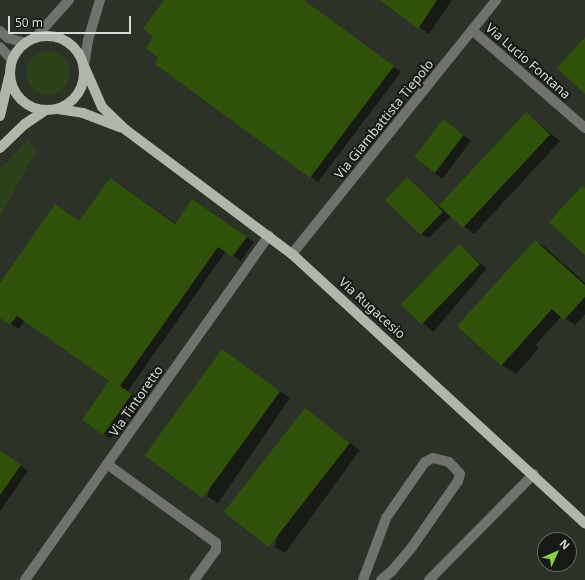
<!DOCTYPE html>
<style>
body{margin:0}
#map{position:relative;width:585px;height:580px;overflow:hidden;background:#2c3228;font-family:"Noto Sans",sans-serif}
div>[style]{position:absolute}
.green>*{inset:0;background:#2d421a}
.round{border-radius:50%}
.shadow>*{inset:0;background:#0007;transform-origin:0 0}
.building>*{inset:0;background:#2f5109;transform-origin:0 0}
.minor>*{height:10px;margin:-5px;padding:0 5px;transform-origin:5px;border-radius:5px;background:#70736d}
.major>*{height:10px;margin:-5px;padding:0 5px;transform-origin:5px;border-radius:5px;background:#afb6ab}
.major>.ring{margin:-5px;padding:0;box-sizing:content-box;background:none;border:10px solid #afb6ab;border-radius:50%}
span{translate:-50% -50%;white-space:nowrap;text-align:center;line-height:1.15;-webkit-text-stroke:4px #161914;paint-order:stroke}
.street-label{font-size:13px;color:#d8dcd6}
.north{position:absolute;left:537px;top:532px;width:40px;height:40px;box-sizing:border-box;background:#161914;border:1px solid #646762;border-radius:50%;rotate:45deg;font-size:11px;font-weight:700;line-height:16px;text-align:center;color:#d8dcd6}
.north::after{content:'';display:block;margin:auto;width:14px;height:18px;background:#8ace47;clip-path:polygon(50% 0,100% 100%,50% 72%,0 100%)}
.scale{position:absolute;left:8px;top:16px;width:123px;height:18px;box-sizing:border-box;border:2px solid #d8dcd6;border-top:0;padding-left:5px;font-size:12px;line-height:14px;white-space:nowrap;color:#d8dcd6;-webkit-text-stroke:3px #161914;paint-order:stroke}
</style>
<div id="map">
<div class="green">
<i class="round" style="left:26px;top:51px;width:44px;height:44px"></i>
<i style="clip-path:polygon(28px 140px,36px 151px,0 217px,0 169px)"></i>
</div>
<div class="shadow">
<i style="clip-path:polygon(166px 0,304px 0,401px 72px,318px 182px,159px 58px,154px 36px)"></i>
<i style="clip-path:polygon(381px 0,452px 0,429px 34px)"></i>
<i style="clip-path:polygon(526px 113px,560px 141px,474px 234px,451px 216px,429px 238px,421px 234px,407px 179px,439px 207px)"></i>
<i style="left:444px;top:120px;width:34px;height:48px;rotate:37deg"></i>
<i style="clip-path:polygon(118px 184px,176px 224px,193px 200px,254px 242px,241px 261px,226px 251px,128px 391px,139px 399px,111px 438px,104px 434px,110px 381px,25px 320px,19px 329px,0 317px,0 285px,63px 210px,80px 222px)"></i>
<i style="clip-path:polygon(535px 241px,545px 247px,585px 283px,585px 314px,575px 325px,562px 316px,535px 345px,539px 348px,516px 374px,502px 365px,458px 326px)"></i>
<i style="left:460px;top:246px;width:35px;height:83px;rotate:40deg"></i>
<i style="clip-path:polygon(222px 351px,290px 398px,218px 503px,208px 497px)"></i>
<i style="clip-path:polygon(305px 410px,360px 450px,285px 553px,275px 547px)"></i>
<i style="clip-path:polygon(0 450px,28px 471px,0 511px)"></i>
</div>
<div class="building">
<i style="clip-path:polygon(164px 0,304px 0,394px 66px,310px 178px,155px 64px,158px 58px,146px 48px,153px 37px,143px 28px)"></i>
<i style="clip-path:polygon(380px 0,437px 0,418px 29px)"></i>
<i style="clip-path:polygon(585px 37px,585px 94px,557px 68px)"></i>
<i style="left:526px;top:112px;width:33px;height:128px;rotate:43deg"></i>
<i style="left:443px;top:119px;width:26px;height:48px;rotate:37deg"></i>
<i style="left:407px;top:177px;width:50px;height:32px;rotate:44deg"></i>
<i style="clip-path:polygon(110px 178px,175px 224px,192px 199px,247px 237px,232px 257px,218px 247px,120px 386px,132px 394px,103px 435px,82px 420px,109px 381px,17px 316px,10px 325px,0 318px,0 283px,55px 204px,79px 221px)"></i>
<i style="clip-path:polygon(582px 186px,585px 188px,585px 255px,549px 222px)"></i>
<i style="clip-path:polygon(535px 240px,585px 285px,585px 297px,564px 320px,552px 309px,501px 366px,457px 326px)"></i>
<i style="left:459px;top:244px;width:29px;height:84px;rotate:44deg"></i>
<i style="left:222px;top:349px;width:72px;height:132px;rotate:36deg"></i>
<i style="left:305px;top:408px;width:57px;height:132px;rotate:38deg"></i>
<i style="clip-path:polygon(0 450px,21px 465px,0 495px)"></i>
</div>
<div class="minor">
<i style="left:472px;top:30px;width:150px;rotate:40.9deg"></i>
<i style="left:0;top:31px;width:11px;rotate:41deg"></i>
<i style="left:8px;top:38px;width:18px;rotate:16deg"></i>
<i style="left:35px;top:38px;width:51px;rotate:-48.2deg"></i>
<i style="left:0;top:47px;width:18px;rotate:47deg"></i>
<i style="left:84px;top:66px;width:26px;rotate:-81deg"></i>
<i style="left:88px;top:40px;width:42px;rotate:-73.3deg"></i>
<i style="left:292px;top:254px;width:326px;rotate:-51.2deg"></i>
<i style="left:107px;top:464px;width:135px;rotate:35.9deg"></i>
<i style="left:216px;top:543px;width:7px;rotate:90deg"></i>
<i style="left:216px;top:550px;width:37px;rotate:126deg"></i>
<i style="left:25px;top:580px;width:422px;rotate:-54.7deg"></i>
<i style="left:363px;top:580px;width:66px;rotate:-69.6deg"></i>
<i style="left:386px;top:518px;width:68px;rotate:-55.1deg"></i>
<i style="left:425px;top:462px;width:9px;rotate:-27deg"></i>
<i style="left:433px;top:458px;width:16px;rotate:14deg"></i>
<i style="left:449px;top:462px;width:16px;rotate:47deg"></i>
<i style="left:460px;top:474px;width:7px;rotate:106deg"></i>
<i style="left:458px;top:481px;width:80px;rotate:124.9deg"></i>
<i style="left:412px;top:547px;width:31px;rotate:130deg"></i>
<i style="left:392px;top:571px;width:14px;rotate:141deg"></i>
<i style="left:429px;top:580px;width:149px;rotate:-45.3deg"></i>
</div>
<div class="major">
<i class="ring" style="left:10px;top:36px;width:64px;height:64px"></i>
<i style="left:84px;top:66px;width:45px;rotate:66.3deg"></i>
<i style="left:102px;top:107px;width:33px;rotate:44deg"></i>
<i style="left:126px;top:130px;width:207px;rotate:36.8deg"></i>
<i style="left:292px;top:254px;width:398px;rotate:42.6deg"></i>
<i style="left:58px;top:109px;width:25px;rotate:9deg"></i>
<i style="left:83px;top:113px;width:40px;rotate:21deg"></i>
<i style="left:0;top:116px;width:40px;rotate:-77deg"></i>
<i style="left:0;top:148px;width:35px;rotate:-44deg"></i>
<i style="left:25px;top:124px;width:25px;rotate:-34deg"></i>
</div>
<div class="street-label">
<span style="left:528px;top:61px;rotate:41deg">Via Lucio Fontana</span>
<span style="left:384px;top:119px;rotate:-51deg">Via Giambattista Tiepolo</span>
<span style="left:372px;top:308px;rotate:42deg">Via Rugacesio</span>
<span style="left:136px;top:401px;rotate:-55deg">Via Tintoretto</span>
</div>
<div class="north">N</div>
<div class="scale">50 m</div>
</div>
